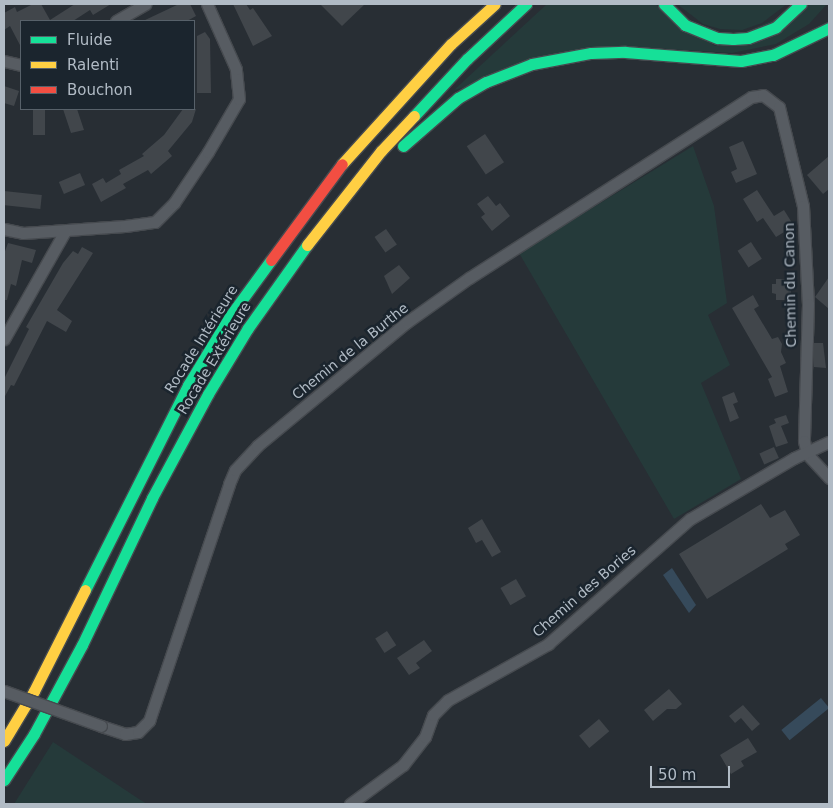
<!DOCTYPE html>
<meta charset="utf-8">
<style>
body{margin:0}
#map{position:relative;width:833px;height:808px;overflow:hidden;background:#282e34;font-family:"DejaVu Sans",sans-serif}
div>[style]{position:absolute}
.green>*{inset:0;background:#253a3a}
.water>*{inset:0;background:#364a5b;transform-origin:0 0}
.building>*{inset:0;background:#41464b;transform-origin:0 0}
.roads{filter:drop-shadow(1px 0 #464a4f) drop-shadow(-1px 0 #464a4f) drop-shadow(0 1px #464a4f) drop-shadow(0 -1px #464a4f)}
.street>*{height:11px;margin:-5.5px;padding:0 5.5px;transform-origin:5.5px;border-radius:5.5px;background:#575c62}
.fast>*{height:11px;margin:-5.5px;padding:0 5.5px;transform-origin:5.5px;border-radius:5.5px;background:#16e098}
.slow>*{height:11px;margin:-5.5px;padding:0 5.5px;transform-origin:5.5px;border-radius:5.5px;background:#ffcf43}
.jam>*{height:11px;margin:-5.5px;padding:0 5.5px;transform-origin:5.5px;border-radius:5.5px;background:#f24e42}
.bridges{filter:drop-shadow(1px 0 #464a4f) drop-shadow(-1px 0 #464a4f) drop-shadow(0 1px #464a4f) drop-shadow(0 -1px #464a4f)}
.street-bridge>*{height:11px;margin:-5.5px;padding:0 5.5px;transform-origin:5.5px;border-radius:5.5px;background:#575c62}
span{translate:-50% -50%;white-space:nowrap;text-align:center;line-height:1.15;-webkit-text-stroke:5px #1b252e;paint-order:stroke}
.street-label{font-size:14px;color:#b1bbc5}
.frame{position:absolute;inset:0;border:5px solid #b1bbc5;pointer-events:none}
.legend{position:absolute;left:20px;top:20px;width:175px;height:90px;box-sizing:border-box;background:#1b252e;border:1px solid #57616a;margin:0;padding:6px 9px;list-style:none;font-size:15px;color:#b1bbc5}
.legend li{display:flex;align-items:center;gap:10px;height:25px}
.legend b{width:25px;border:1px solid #57616a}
.scale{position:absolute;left:650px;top:766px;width:80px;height:22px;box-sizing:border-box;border:2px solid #b1bbc5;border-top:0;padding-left:6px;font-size:15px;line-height:18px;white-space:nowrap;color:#b1bbc5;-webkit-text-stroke:4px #1b252e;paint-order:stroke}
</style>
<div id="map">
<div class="green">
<i style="clip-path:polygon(547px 4px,655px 4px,715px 46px,808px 4px,827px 4px,809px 24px,776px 44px,732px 53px,635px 47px,454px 90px)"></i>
<i style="clip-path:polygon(677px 4px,787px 4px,762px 23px,742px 30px,720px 29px,703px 24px)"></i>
<i style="clip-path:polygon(693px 146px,714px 206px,727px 303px,708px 315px,730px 365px,701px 383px,741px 479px,674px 519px,519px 253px)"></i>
<i style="clip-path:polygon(53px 742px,139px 799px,147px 804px,14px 804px)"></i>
</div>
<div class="water">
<i style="clip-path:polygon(672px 568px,696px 605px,689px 613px,663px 575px)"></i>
<i style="left:821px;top:698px;width:13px;height:51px;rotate:51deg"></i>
</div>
<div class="building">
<i style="clip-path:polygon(33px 4px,41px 4px,50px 20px,75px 4px,111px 4px,93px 15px,90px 10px,73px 21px,21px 21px,21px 47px,10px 26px,4px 30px,4px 13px,15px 7px,17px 12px)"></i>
<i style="clip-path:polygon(179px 4px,190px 4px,196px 16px,187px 21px,143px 21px)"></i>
<i style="clip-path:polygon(233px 4px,246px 4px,250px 10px,253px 8px,272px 36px,253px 46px)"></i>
<i style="clip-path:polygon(320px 4px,365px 4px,342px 26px)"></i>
<i style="clip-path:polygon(205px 32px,210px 39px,211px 93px,197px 93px,197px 36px)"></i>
<i style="clip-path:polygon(4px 86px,19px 91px,14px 106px,4px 103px)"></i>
<i style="left:33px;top:109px;width:12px;height:26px"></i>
<i style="clip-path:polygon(63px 109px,77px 109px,84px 130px,71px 133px)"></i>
<i style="clip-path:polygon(183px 109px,196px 109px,192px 122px,168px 151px,172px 156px,151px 174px,148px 170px,123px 184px,126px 188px,101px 202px,92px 184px,103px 178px,106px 183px,121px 174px,119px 170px,144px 156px,142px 154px,164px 135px)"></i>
<i style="left:485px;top:134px;width:34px;height:22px;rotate:56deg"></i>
<i style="clip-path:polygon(743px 141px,757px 174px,736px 183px,731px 172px,737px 169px,729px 147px)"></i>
<i style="clip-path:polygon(829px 156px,829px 189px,823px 194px,807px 175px)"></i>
<i style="left:80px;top:173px;width:13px;height:23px;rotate:67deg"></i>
<i style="clip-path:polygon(757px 190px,774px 216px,784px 210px,794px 226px,776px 237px,763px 218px,757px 222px,743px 199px)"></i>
<i style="left:4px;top:191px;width:38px;height:14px;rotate:6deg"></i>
<i style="clip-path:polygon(488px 196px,496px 206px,500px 203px,510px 216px,492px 231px,481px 217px,485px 214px,477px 204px)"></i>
<i style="left:386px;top:229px;width:19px;height:14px;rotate:55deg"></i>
<i style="left:751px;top:242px;width:20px;height:16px;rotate:57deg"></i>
<i style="clip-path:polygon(8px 243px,36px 250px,32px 263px,22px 260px,16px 286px,11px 284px,7px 300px,4px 300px,4px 254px)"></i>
<i style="clip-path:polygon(82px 247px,93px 253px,57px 310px,72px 321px,66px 332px,47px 321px,14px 386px,11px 385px,4px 398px,4px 379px,29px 329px,26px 327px,63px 263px,73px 251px,78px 254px)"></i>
<i style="clip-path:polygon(399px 265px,410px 278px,392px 294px,384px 276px)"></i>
<i style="clip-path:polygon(829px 277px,829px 309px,815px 297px)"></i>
<i style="clip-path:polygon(776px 279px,791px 279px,791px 300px,776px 300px,776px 294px,772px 293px,772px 284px,776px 284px)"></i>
<i style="clip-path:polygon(753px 295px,759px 306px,754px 309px,772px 339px,778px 337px,782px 344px,781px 352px,786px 363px,780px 366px,788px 392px,775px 397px,768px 379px,772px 377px,732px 308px)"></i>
<i style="clip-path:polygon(814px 343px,823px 343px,826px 368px,814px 367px)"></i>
<i style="clip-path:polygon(734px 392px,738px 402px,733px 404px,739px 418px,730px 422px,722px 397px)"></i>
<i style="clip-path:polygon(786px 415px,789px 423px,781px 426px,788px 443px,776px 447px,769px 426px,776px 423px,774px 419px)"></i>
<i style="left:774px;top:447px;width:12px;height:16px;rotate:66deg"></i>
<i style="clip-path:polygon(761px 504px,770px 518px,785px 510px,800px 535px,785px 544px,788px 549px,707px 599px,679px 554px)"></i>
<i style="clip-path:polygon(482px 519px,501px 552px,492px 557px,482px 540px,476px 543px,468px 528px)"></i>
<i style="left:516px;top:579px;width:20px;height:18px;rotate:60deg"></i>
<i style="left:387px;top:631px;width:17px;height:14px;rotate:57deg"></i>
<i style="clip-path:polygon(424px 640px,432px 651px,416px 663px,420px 668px,409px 675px,397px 658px)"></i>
<i style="clip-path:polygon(669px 689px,682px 704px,676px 709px,667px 709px,653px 721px,644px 710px)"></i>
<i style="clip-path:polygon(743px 705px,760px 724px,752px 731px,741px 718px,735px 723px,729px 716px)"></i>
<i style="left:599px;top:719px;width:16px;height:26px;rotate:50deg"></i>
<i style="clip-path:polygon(748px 738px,757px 752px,741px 761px,744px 766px,731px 774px,720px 755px)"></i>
</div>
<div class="roads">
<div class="street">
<i style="left:116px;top:21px;width:34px;rotate:-30deg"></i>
<i style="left:4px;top:61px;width:17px;rotate:13deg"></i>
<i style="left:4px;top:229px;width:19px;rotate:12deg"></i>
<i style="left:23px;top:233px;width:102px;rotate:-3.9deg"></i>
<i style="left:125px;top:226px;width:30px;rotate:-8deg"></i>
<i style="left:155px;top:222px;width:27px;rotate:-45deg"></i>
<i style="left:174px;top:203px;width:61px;rotate:-56.3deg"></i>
<i style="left:208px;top:152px;width:61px;rotate:-59.7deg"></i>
<i style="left:239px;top:99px;width:30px;rotate:-96deg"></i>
<i style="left:236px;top:69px;width:71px;rotate:-114deg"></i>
<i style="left:4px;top:339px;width:124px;rotate:-60.5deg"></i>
<i style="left:101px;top:726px;width:25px;rotate:18deg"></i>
<i style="left:125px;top:734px;width:13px;rotate:-9deg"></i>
<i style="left:138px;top:732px;width:16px;rotate:-45deg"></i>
<i style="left:149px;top:721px;width:250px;rotate:-71.3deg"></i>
<i style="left:229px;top:484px;width:15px;rotate:-67deg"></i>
<i style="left:235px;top:470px;width:33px;rotate:-47deg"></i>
<i style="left:257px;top:446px;width:195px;rotate:-39.6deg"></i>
<i style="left:407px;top:322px;width:76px;rotate:-35.4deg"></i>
<i style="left:469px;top:278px;width:335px;rotate:-32.7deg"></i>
<i style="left:751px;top:97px;width:12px;rotate:-9deg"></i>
<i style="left:763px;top:95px;width:20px;rotate:37deg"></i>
<i style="left:779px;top:107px;width:102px;rotate:76.4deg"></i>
<i style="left:803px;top:206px;width:98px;rotate:87.1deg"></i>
<i style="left:808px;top:304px;width:137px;rotate:91.7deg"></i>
<i style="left:804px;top:441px;width:13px;rotate:77deg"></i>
<i style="left:807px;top:454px;width:33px;rotate:47deg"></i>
<i style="left:350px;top:804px;width:66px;rotate:-36.3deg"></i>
<i style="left:403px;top:765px;width:36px;rotate:-52deg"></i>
<i style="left:425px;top:737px;width:23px;rotate:-70deg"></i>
<i style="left:433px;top:715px;width:21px;rotate:-45deg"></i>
<i style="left:448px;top:700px;width:115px;rotate:-29.2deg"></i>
<i style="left:548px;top:644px;width:189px;rotate:-41.4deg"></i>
<i style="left:690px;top:519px;width:121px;rotate:-30.4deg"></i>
<i style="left:794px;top:458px;width:38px;rotate:-25deg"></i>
</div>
<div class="fast">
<i style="left:664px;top:4px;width:30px;rotate:45deg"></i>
<i style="left:685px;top:25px;width:35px;rotate:22deg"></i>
<i style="left:718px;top:38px;width:15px;rotate:4deg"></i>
<i style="left:733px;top:39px;width:15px;rotate:-4deg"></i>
<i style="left:748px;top:38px;width:30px;rotate:-21deg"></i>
<i style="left:776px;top:27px;width:34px;rotate:-43deg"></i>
<i style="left:414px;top:116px;width:78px;rotate:-47.1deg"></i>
<i style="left:467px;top:59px;width:81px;rotate:-43deg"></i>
<i style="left:403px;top:146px;width:73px;rotate:-41.1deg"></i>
<i style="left:458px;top:98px;width:32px;rotate:-30deg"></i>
<i style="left:486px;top:82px;width:49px;rotate:-21.4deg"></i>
<i style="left:532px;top:64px;width:60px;rotate:-10.6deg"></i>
<i style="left:591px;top:53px;width:34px;rotate:-2deg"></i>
<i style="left:625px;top:52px;width:116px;rotate:4.4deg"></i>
<i style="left:741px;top:61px;width:33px;rotate:-11deg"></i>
<i style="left:773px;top:55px;width:62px;rotate:-25.7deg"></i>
<i style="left:85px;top:590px;width:229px;rotate:-63.3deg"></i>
<i style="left:188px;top:385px;width:81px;rotate:-58.7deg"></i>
<i style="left:230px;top:316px;width:69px;rotate:-53.8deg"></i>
<i style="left:4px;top:780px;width:55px;rotate:-56.9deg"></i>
<i style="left:34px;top:734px;width:101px;rotate:-61.7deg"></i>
<i style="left:82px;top:645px;width:163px;rotate:-64.5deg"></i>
<i style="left:152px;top:498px;width:118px;rotate:-61.7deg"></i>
<i style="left:208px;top:394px;width:77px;rotate:-58.8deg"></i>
<i style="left:248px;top:328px;width:102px;rotate:-54.6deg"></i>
</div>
<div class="slow">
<i style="left:342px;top:164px;width:162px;rotate:-47.8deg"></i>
<i style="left:451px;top:44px;width:59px;rotate:-42.3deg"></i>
<i style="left:307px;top:245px;width:120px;rotate:-51.8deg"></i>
<i style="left:381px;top:151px;width:48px;rotate:-46.7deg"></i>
<i style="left:4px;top:741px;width:58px;rotate:-59deg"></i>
<i style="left:34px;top:691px;width:113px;rotate:-63.2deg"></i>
</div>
<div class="jam">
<i style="left:271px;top:260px;width:119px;rotate:-53.5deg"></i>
</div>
</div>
<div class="bridges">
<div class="street-bridge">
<i style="left:4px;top:691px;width:103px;rotate:19.8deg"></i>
</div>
</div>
<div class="street-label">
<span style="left:790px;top:285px;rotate:-91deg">Chemin du Canon</span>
<span style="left:201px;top:339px;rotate:-58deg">Rocade Intérieure</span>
<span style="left:350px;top:351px;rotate:-39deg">Chemin de la Burthe</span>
<span style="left:214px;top:358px;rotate:-59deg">Rocade Extérieure</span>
<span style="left:584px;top:591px;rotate:-41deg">Chemin des Bories</span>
</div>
<div class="frame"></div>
<ul class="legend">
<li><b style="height:6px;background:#16e098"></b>Fluide</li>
<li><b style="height:6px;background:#ffcf43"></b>Ralenti</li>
<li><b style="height:6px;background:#f24e42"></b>Bouchon</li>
</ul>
<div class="scale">50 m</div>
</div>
